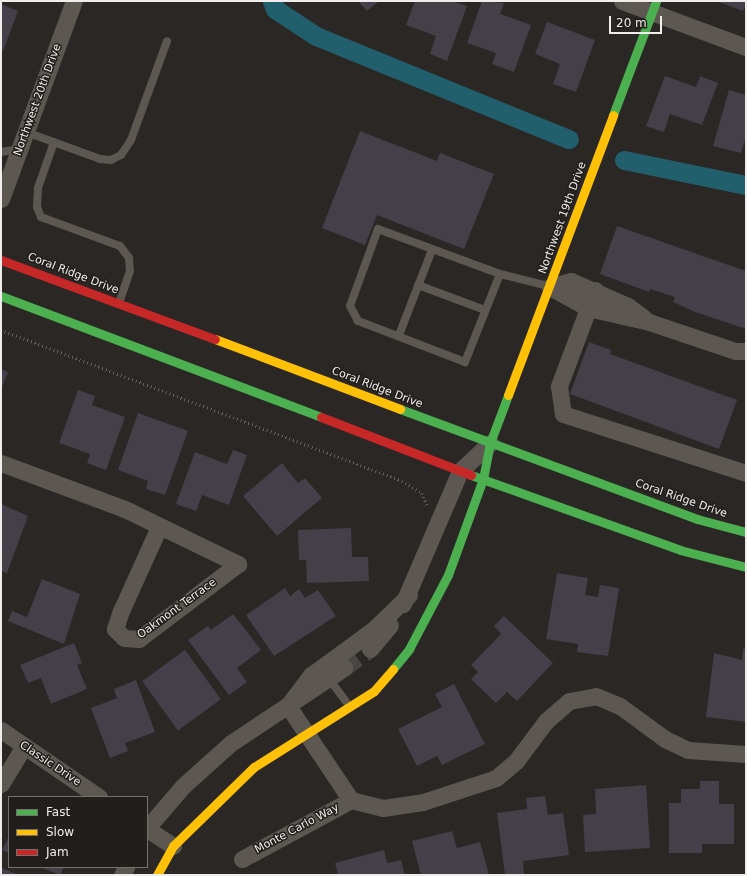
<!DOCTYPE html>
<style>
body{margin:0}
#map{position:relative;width:747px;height:876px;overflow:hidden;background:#2a2725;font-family:"DejaVu Sans",sans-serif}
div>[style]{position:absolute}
.canal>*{height:19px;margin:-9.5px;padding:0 9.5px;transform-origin:9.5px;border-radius:9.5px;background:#225f6c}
.building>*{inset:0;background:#443f48;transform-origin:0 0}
.street-tunnel>*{height:17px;margin-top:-8.5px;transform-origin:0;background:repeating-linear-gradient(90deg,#484543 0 17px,transparent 0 25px)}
.path>*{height:2.5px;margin-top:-1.25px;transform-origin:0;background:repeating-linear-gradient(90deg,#66625d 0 1px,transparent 0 4px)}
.lane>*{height:8px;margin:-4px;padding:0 4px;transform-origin:4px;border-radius:4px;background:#5c5851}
.street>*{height:17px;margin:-8.5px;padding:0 8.5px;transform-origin:8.5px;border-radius:8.5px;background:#5c5851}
.fast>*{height:9px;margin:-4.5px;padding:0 4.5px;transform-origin:4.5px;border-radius:4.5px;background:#4caf50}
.slow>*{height:9px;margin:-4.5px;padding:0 4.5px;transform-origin:4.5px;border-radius:4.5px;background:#ffc107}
.jam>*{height:9px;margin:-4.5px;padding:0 4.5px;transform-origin:4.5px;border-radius:4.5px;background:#c62828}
span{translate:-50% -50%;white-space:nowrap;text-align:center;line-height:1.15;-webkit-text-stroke:3px #211e1b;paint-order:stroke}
.street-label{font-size:11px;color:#f0edec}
.frame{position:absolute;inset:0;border:2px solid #f0edec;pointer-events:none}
.legend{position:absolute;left:8px;top:796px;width:140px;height:72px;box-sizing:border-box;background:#211e1b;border:1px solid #74716f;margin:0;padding:5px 7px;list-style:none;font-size:12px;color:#f0edec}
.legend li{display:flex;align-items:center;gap:8px;height:20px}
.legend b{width:20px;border:1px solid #74716f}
.scale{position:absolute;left:609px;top:16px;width:53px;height:18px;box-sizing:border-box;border:2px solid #f0edec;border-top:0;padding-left:5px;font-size:12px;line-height:14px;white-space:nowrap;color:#f0edec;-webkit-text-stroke:3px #211e1b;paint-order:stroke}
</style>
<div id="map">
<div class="canal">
<i style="left:272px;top:1px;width:9px;rotate:69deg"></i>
<i style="left:275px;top:9px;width:49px;rotate:33.4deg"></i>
<i style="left:316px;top:36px;width:273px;rotate:22.2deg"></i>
<i style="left:624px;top:160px;width:125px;rotate:11.6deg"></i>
</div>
<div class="building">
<i style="clip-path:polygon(358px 1px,379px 1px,367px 11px)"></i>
<i style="clip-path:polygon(415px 1px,452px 1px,467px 6px,447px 61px,430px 54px,436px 36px,406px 25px)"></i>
<i style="clip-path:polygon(482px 1px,504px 3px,500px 14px,531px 25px,514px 72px,492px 64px,496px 53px,467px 43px)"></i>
<i style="clip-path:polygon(716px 1px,746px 1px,746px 4px,743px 11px)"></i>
<i style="clip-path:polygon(1px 4px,18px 11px,3px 51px,1px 50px)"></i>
<i style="clip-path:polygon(547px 22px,595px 40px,576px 92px,553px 84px,560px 64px,535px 54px)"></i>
<i style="clip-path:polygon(665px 76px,696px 87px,700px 76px,718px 83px,702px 125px,670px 114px,664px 132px,646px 126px)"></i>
<i style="clip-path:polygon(729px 90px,746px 95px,746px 136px,741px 153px,713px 146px)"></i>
<i style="clip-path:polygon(360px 131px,437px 161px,440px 153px,494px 174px,464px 249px,377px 215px,365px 245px,322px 228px)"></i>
<i style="clip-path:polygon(617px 226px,746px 271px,746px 329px,695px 312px,673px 302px,675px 297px,650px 289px,649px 292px,600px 274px)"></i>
<i style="clip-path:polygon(589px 342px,611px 350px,610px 354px,737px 400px,719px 449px,570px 394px)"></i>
<i style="clip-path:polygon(1px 369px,8px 372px,1px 390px)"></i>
<i style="clip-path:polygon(78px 390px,95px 396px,92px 405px,125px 417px,106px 470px,87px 463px,90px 454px,59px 443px)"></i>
<i style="clip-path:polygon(138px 413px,188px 431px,165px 495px,146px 489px,148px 481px,118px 470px)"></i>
<i style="clip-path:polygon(233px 450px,247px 455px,229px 505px,202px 495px,196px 511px,176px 504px,195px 452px,227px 464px)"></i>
<i style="clip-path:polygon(282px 463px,298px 483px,305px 478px,322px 498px,277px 536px,243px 496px)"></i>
<i style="clip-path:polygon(1px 504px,28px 516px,7px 573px,1px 571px)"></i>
<i style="clip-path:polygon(351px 528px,352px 557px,368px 557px,369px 581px,307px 583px,306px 560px,299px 560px,298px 530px)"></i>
<i style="clip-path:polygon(557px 573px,588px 578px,585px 595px,598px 597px,600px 585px,619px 588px,608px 656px,577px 652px,578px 644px,546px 639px)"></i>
<i style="clip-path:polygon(42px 579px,80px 594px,64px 644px,8px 621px,12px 611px,27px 617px)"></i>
<i style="clip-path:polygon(285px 588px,290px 596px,299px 589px,305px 598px,318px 590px,336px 616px,274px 656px,246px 615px)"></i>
<i style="clip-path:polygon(233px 614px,261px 650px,237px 668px,247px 682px,229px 695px,188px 640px,208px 626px,211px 630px)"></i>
<i style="clip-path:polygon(504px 616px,553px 663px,517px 701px,507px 692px,496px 703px,471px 679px,478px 672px,471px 665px,501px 634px,494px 626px)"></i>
<i style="clip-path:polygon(74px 643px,82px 663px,77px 665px,87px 689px,51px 704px,41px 678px,28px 683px,20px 665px)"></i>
<i style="clip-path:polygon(743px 649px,746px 649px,746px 722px,706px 717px,714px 653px,742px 660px)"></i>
<i style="left:185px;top:650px;width:61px;height:53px;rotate:54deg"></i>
<i style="clip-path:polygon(136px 680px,155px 732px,125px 743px,128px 751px,110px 758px,91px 708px,117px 698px,114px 689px)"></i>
<i style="clip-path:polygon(454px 684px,485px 744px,442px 765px,437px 756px,417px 766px,398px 729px,442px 707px,435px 694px)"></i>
<i style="clip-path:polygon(700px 781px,719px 781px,719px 804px,734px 804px,734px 844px,702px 844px,702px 853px,669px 853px,669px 803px,681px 803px,681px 789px,700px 789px)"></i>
<i style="clip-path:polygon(646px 785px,650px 848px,585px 852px,583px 815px,596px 814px,595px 789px)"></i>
<i style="clip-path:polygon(545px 796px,548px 815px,563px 813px,569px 855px,523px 861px,524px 875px,505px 875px,497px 813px,527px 809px,526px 798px)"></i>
<i style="clip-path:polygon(452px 831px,457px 848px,480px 842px,489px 875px,421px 875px,412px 841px)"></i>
<i style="clip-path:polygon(9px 836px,9px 853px,2px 850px)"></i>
<i style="clip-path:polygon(384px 850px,387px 863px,401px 860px,405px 875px,338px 875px,335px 863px)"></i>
<i style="clip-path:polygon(40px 867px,64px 867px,60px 875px)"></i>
<i style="clip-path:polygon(1px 868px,20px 875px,1px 875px)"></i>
</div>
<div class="street-tunnel">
<i style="left:344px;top:668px;width:32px;rotate:-36deg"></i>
</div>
<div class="path">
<i style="left:1px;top:330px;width:428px;rotate:20.6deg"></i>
<i style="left:402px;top:481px;width:23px;rotate:31deg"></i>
<i style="left:422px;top:493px;width:13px;rotate:67deg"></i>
</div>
<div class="lane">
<i style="left:26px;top:132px;width:79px;rotate:20deg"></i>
<i style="left:100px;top:159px;width:11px;rotate:5deg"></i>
<i style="left:111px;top:160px;width:11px;rotate:-27deg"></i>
<i style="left:121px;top:155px;width:18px;rotate:-56deg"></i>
<i style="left:131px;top:140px;width:105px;rotate:-70deg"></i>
<i style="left:54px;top:142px;width:49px;rotate:109.2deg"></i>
<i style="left:38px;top:188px;width:19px;rotate:93deg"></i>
<i style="left:37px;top:207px;width:11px;rotate:68deg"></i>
<i style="left:41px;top:217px;width:84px;rotate:20.2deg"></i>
<i style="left:120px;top:246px;width:15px;rotate:53deg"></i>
<i style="left:129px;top:258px;width:13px;rotate:86deg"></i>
<i style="left:130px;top:271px;width:34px;rotate:109deg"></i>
<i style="left:1px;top:152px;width:18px;rotate:-9deg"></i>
<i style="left:500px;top:274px;width:95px;rotate:111.7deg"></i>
<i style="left:465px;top:362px;width:115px;rotate:-159deg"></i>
<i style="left:358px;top:321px;width:17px;rotate:-118deg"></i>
<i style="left:350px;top:306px;width:82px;rotate:-70deg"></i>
<i style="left:378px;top:229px;width:130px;rotate:20.2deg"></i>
<i style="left:500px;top:274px;width:49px;rotate:14deg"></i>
<i style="left:418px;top:285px;width:72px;rotate:20.5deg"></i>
<i style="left:399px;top:335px;width:91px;rotate:-68.8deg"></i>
<i style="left:329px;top:679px;width:34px;rotate:53deg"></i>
</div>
<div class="street">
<i style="left:622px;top:1px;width:132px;rotate:20.4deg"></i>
<i style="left:1px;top:199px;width:211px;rotate:-69.8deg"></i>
<i style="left:550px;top:287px;width:43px;rotate:28.9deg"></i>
<i style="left:588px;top:308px;width:63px;rotate:12.9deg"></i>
<i style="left:649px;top:322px;width:91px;rotate:18.6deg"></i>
<i style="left:735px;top:351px;width:11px"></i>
<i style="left:550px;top:287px;width:22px;rotate:-16deg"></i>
<i style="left:571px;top:281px;width:62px;rotate:23.7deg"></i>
<i style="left:628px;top:306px;width:20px;rotate:37deg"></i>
<i style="left:595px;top:290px;width:103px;rotate:110.6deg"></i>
<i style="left:559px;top:386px;width:28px;rotate:82deg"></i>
<i style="left:563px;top:414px;width:192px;rotate:17.9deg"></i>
<i style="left:1px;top:463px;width:132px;rotate:20.4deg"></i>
<i style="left:125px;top:509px;width:126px;rotate:26deg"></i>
<i style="left:238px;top:564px;width:124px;rotate:142.9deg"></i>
<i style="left:139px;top:639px;width:15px;rotate:-176deg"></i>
<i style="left:124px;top:638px;width:13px;rotate:-135deg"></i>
<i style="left:115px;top:629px;width:19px;rotate:-72deg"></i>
<i style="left:121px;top:611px;width:92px;rotate:-65.7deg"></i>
<i style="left:409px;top:595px;width:50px;rotate:135.8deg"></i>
<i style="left:373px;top:630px;width:77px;rotate:144deg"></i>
<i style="left:311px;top:675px;width:39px;rotate:127deg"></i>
<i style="left:288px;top:706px;width:113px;rotate:56.2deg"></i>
<i style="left:351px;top:800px;width:33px;rotate:14deg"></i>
<i style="left:383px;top:808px;width:40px;rotate:-8.5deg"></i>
<i style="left:423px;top:802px;width:77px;rotate:-18.2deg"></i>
<i style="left:496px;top:778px;width:26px;rotate:-40deg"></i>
<i style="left:516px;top:761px;width:50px;rotate:-53.1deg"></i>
<i style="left:546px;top:721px;width:30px;rotate:-41deg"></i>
<i style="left:569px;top:701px;width:27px;rotate:-10deg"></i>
<i style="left:596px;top:696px;width:26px;rotate:23deg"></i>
<i style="left:620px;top:706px;width:56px;rotate:36.3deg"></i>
<i style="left:665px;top:739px;width:25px;rotate:26deg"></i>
<i style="left:688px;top:750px;width:58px;rotate:3.9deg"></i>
<i style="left:403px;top:604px;width:145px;rotate:-66.8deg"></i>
<i style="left:460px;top:471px;width:41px;rotate:-43deg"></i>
<i style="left:370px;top:649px;width:31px;rotate:-50deg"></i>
<i style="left:1px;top:730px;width:119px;rotate:34.4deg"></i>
<i style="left:1px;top:784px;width:44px;rotate:-58.8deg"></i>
<i style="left:147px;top:828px;width:55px;rotate:-49.4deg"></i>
<i style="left:183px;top:786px;width:64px;rotate:-41.9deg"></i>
<i style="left:231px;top:743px;width:136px;rotate:-33.6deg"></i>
<i style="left:147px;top:829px;width:31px;rotate:33deg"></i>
<i style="left:242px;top:859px;width:124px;rotate:-28.4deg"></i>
<i style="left:122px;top:875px;width:9px;rotate:-63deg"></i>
</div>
<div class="fast">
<i style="left:613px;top:115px;width:122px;rotate:-69.3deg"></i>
<i style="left:1px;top:296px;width:342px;rotate:20.7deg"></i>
<i style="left:400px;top:409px;width:317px;rotate:20.3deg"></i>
<i style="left:697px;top:519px;width:51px;rotate:14.9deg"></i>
<i style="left:471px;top:475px;width:222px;rotate:19.7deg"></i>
<i style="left:680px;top:550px;width:68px;rotate:14.4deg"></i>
<i style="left:393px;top:669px;width:26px;rotate:-51deg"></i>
<i style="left:409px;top:649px;width:84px;rotate:-62.2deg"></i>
<i style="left:448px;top:575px;width:102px;rotate:-70deg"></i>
<i style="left:483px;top:479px;width:37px;rotate:-79deg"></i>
<i style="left:490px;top:443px;width:51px;rotate:-69.4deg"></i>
</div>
<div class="slow">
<i style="left:215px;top:339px;width:198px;rotate:20.7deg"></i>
<i style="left:508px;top:395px;width:299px;rotate:-69.4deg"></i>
<i style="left:157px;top:875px;width:33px;rotate:-61deg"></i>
<i style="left:173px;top:846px;width:113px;rotate:-44.3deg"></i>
<i style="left:254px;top:767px;width:142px;rotate:-32.3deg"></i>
<i style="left:374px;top:691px;width:29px;rotate:-49deg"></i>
</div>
<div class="jam">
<i style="left:1px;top:260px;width:228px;rotate:20.3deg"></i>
<i style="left:321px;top:417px;width:161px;rotate:21.1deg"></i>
</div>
<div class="street-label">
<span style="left:38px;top:100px;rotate:-70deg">Northwest 20th Drive</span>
<span style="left:563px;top:218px;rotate:-70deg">Northwest 19th Drive</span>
<span style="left:73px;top:274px;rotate:21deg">Coral Ridge Drive</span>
<span style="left:377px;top:388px;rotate:21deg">Coral Ridge Drive</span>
<span style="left:681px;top:499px;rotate:19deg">Coral Ridge Drive</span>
<span style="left:177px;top:609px;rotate:-36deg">Oakmont Terrace</span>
<span style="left:50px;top:764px;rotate:34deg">Classic Drive</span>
<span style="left:297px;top:829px;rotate:-28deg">Monte Carlo Way</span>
</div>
<div class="frame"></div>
<ul class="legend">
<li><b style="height:5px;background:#4caf50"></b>Fast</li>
<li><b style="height:5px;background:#ffc107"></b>Slow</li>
<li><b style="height:5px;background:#c62828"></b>Jam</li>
</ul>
<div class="scale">20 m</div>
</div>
